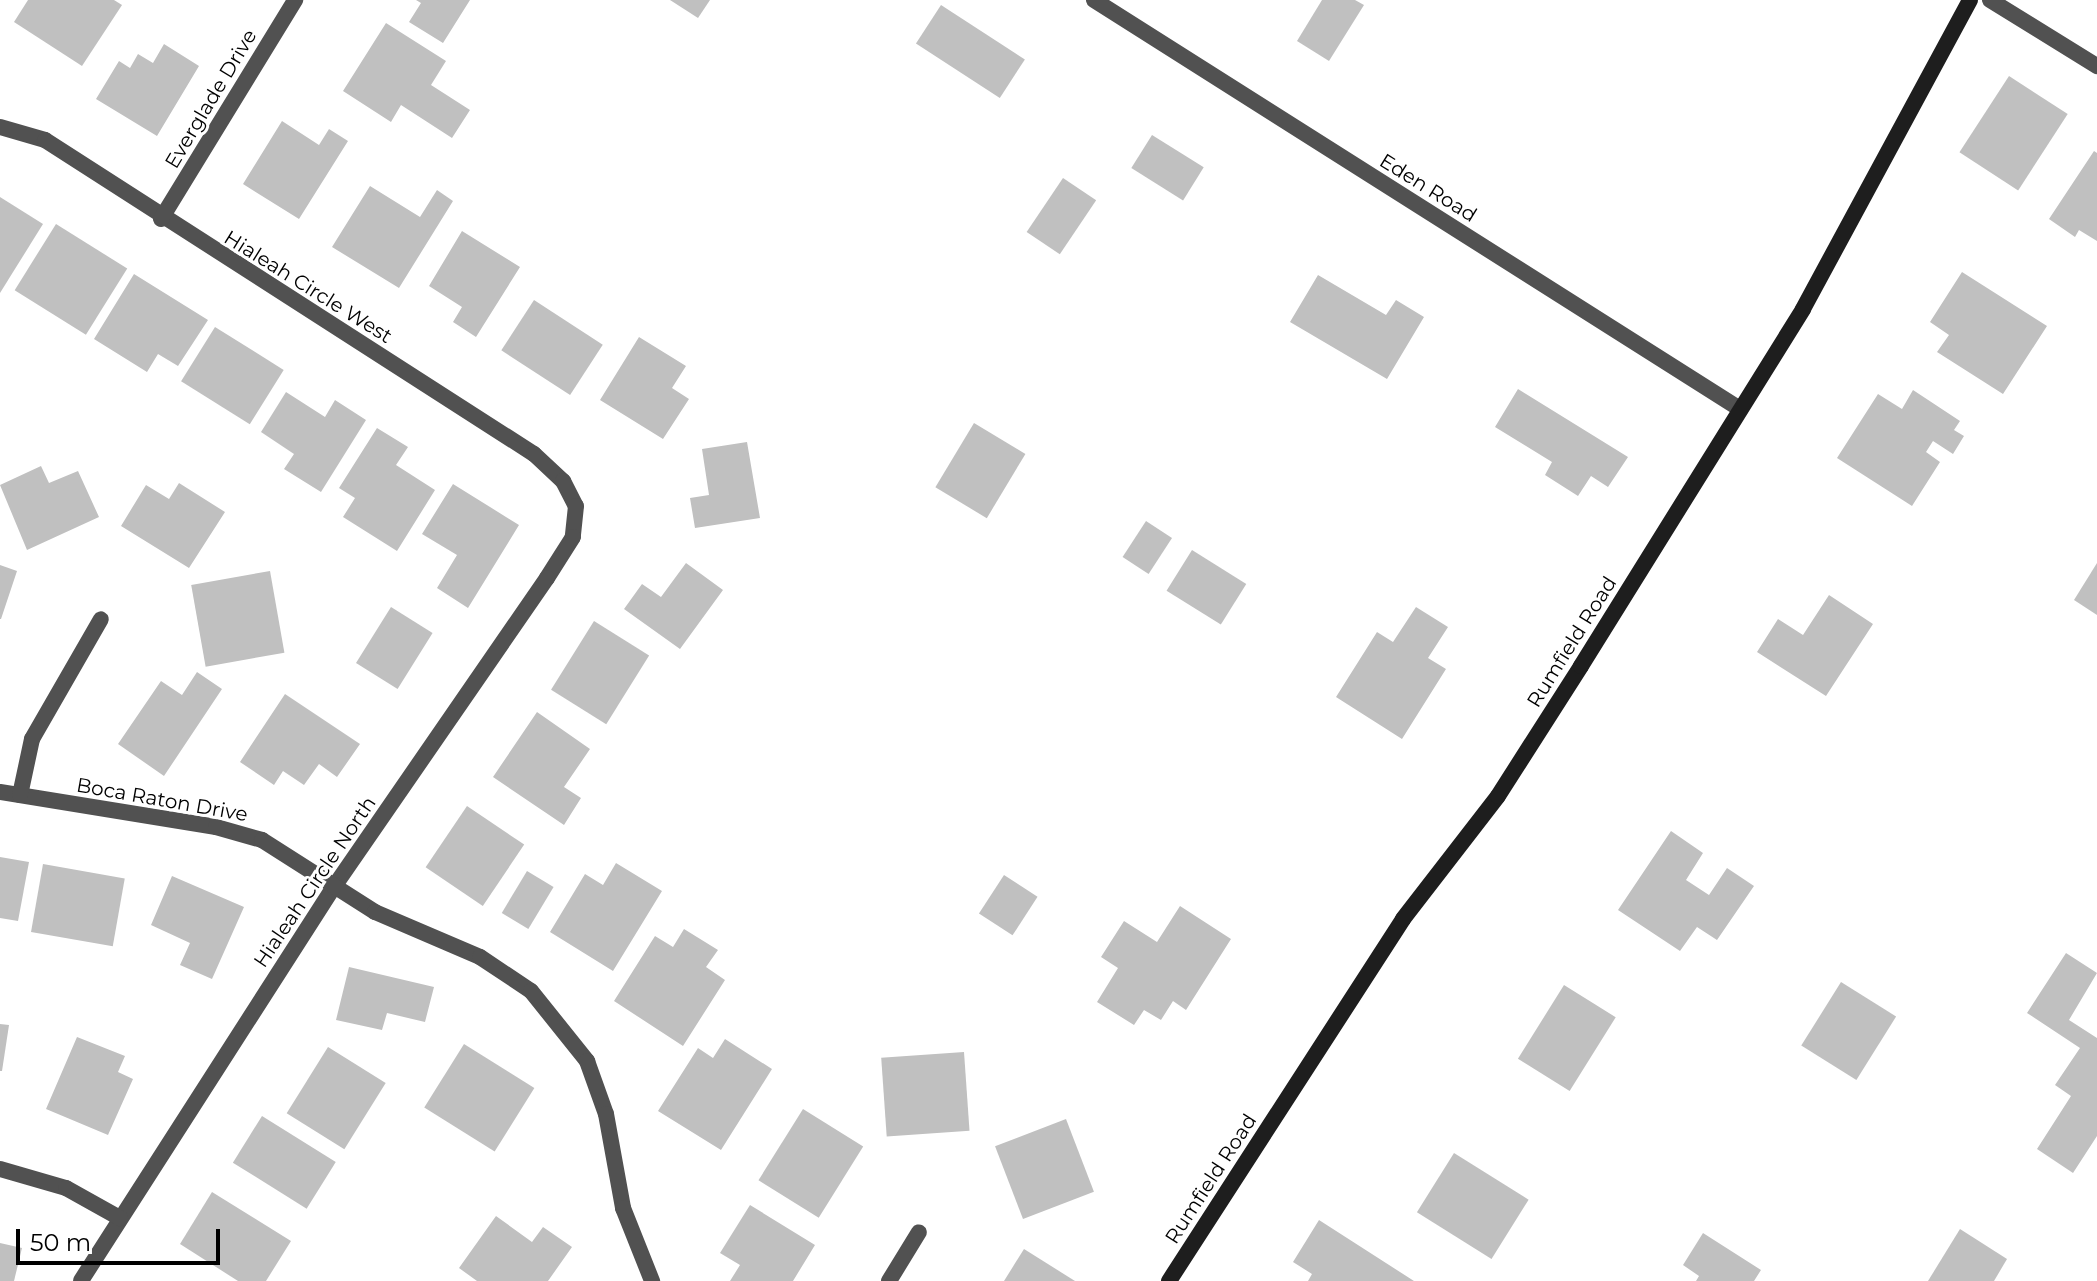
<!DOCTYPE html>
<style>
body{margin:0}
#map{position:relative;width:2097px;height:1281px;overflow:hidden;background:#fff;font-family:Montserrat,sans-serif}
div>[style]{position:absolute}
.building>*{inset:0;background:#c0c0c0;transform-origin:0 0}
.minor>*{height:16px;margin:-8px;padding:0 8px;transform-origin:8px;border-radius:8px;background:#515151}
.tertiary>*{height:16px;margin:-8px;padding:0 8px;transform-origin:8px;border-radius:8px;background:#515151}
.secondary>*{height:16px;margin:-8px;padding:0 8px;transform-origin:8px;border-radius:8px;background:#1e1e1e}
span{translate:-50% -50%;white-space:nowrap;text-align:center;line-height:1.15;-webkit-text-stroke:6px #fff;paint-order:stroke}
.street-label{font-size:20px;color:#000}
.scale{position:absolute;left:16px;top:1229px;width:204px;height:36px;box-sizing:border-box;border:4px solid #000;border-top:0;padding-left:10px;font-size:24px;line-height:28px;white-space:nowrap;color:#000;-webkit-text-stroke:6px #fff;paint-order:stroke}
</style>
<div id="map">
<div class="building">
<i style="clip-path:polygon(28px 0,114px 0,122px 5px,82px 66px,14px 22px)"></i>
<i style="clip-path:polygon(416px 0,470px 0,443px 43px,409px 22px,421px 3px)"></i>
<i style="clip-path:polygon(670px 0,710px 0,698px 18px)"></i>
<i style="clip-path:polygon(1322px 0,1355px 0,1364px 5px,1329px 61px,1297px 41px)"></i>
<i style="left:941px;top:5px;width:100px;height:46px;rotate:33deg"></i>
<i style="clip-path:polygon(386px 23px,446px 61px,431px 85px,470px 110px,452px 138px,401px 105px,391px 122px,343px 91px)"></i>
<i style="clip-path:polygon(164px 44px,199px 66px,157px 136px,96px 99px,119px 61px,130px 68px,138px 54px,153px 63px)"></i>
<i style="left:2009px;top:76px;width:70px;height:91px;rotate:33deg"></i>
<i style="clip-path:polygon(282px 121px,319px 145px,329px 129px,348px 141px,299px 219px,243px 184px)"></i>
<i style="left:1152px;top:135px;width:61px;height:39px;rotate:32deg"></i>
<i style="clip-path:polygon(2094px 151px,2097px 153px,2097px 241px,2079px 230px,2075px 237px,2049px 219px)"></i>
<i style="left:1063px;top:178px;width:40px;height:65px;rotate:34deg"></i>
<i style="clip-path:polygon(370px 186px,420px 217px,437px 190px,453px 201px,399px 288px,332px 247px)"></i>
<i style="clip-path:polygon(0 197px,43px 224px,0 293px)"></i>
<i style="left:56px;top:224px;width:84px;height:78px;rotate:32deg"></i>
<i style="clip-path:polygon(462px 231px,520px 267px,476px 337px,453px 322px,462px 307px,429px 286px)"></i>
<i style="clip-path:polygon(1962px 272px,2047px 326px,2003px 394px,1937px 352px,1949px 335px,1930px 322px)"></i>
<i style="clip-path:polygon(134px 274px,208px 320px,178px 366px,158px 354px,147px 372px,94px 339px)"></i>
<i style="clip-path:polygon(1318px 275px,1386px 315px,1396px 300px,1424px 317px,1387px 379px,1290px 322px)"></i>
<i style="left:534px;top:300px;width:82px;height:60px;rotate:33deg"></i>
<i style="left:215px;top:327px;width:81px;height:64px;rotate:32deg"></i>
<i style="clip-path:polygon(639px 337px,686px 366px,672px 388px,689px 399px,663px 439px,600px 400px)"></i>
<i style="clip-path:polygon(1518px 389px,1628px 457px,1608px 487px,1591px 476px,1578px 496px,1545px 475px,1552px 462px,1495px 427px)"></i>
<i style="clip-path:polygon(1913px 390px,1960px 421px,1954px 430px,1964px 436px,1953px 454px,1933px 441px,1926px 452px,1940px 462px,1912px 506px,1837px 458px,1878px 394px,1902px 409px)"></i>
<i style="clip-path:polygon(286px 392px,325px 417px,335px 400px,366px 420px,321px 492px,284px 469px,294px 454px,261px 432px)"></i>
<i style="left:974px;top:423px;width:60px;height:75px;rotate:31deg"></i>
<i style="clip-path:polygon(377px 428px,408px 447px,396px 465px,435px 490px,397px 551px,343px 517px,355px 498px,339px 488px)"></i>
<i style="clip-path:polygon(747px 442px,760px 518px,695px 528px,690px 498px,709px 495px,702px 449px)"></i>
<i style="clip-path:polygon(41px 466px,49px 483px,78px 471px,99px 517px,27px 550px,0 485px)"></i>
<i style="clip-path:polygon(179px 483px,225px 512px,189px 568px,121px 526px,146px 485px,169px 499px)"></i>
<i style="clip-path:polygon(453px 484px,519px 525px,468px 608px,437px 588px,457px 555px,422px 534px)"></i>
<i style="left:1146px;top:521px;width:31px;height:43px;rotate:33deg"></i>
<i style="left:1192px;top:550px;width:64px;height:48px;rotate:32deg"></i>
<i style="clip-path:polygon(686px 563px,723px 590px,680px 649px,624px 609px,642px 584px,661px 597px)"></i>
<i style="clip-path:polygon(2097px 563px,2097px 615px,2074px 600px)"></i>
<i style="clip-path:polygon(0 565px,17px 571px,1px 619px,0 619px)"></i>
<i style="left:270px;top:571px;width:83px;height:80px;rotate:80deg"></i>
<i style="clip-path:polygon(1829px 595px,1873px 624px,1826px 696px,1757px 652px,1778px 619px,1803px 635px)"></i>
<i style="left:391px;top:607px;width:49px;height:66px;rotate:32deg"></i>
<i style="clip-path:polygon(1416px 607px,1448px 627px,1428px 658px,1446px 669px,1402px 739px,1336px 697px,1377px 632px,1393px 642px)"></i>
<i style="left:594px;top:621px;width:65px;height:81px;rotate:32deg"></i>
<i style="clip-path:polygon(197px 672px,222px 689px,164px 776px,118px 744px,161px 681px,182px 695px)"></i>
<i style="clip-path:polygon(285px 694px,360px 744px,337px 777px,319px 764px,304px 785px,283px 771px,274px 785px,240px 762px)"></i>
<i style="clip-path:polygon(537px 712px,590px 749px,564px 787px,581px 798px,564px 825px,493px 777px)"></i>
<i style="left:467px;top:806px;width:69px;height:74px;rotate:34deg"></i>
<i style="clip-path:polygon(1671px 831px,1703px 853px,1686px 880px,1709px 895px,1727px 868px,1754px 886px,1717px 940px,1697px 927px,1680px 951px,1618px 910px)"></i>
<i style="clip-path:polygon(0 857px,29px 862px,18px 921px,0 918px)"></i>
<i style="clip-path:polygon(616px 863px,662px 891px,613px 971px,550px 932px,585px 874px,603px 885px)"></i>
<i style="left:43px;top:864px;width:83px;height:69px;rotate:10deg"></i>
<i style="left:527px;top:871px;width:31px;height:49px;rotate:31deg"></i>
<i style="left:1004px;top:875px;width:40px;height:46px;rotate:33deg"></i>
<i style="clip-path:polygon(172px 876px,244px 907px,212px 979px,180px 965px,190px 943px,151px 925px)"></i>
<i style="clip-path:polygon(1180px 906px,1231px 939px,1186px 1010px,1173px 1001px,1161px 1020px,1144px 1010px,1134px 1025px,1097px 1002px,1118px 968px,1101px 957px,1124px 921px,1157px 942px)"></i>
<i style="clip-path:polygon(684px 929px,718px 950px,706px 967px,725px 980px,683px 1046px,614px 1001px,655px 936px,673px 947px)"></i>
<i style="clip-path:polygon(2066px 953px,2097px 973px,2069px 1020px,2097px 1038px,2097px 1136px,2073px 1173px,2037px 1149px,2071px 1096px,2055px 1085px,2080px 1048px,2027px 1013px)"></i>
<i style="clip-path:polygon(349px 967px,434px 987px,425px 1022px,387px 1013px,382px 1030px,336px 1020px)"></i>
<i style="left:1841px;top:982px;width:65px;height:75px;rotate:32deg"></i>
<i style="left:1564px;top:985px;width:61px;height:87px;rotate:32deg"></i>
<i style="clip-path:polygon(0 1024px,9px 1025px,2px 1071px,0 1071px)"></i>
<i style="clip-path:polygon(77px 1037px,125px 1056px,118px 1072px,133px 1079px,108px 1135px,46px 1109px)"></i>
<i style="clip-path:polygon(725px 1039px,772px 1069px,721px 1150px,658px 1111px,698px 1048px,713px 1058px)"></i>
<i style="left:464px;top:1044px;width:83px;height:75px;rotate:32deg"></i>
<i style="left:328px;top:1047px;width:68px;height:78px;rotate:32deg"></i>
<i style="left:964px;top:1052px;width:79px;height:83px;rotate:86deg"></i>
<i style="left:803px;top:1109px;width:71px;height:84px;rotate:32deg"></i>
<i style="left:262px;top:1116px;width:87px;height:55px;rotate:32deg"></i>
<i style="left:1066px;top:1119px;width:78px;height:76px;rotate:69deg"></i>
<i style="left:1454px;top:1153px;width:88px;height:70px;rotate:32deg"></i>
<i style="clip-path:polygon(212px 1192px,291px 1241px,266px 1281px,238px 1281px,180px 1244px)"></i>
<i style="clip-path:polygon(750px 1205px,815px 1245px,793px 1281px,730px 1281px,740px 1265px,720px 1253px)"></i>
<i style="clip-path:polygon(496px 1216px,532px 1242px,543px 1227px,572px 1247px,548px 1281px,477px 1281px,459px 1268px)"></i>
<i style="clip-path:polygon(1319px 1220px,1414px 1281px,1308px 1281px,1312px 1274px,1293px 1262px)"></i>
<i style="clip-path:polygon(1960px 1229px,2007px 1259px,1994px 1281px,1928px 1281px)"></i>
<i style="clip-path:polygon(1703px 1233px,1761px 1270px,1754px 1281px,1696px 1281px,1699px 1276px,1683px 1265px)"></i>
<i style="clip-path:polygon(0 1243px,22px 1248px,14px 1281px,0 1281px)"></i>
<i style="clip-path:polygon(1024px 1249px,1075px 1281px,1004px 1281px)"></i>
</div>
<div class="minor">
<i style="left:1990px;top:0;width:126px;rotate:31.7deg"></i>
<i style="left:0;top:127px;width:47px;rotate:16.1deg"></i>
<i style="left:45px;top:140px;width:581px;rotate:32.71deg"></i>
<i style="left:534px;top:454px;width:40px;rotate:43deg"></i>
<i style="left:563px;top:481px;width:28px;rotate:63deg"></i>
<i style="left:576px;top:506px;width:31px;rotate:96deg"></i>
<i style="left:573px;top:537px;width:49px;rotate:122.4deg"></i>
<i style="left:547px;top:578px;width:373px;rotate:124.6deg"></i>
<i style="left:335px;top:885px;width:470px;rotate:122.7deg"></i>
<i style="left:161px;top:219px;width:257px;rotate:-58.5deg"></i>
<i style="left:0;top:792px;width:219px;rotate:9.2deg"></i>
<i style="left:216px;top:827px;width:48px;rotate:15.8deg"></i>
<i style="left:262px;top:840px;width:134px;rotate:32.5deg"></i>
<i style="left:375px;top:912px;width:114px;rotate:23.2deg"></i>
<i style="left:480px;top:957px;width:61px;rotate:33.7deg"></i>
<i style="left:531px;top:991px;width:90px;rotate:51.3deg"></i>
<i style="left:587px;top:1061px;width:56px;rotate:70.3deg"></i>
<i style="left:606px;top:1114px;width:96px;rotate:79.7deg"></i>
<i style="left:623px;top:1208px;width:79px;rotate:68.3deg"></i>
<i style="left:20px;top:795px;width:57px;rotate:-77.9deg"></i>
<i style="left:32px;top:739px;width:138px;rotate:-60.1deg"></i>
<i style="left:0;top:1169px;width:69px;rotate:16.1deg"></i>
<i style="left:66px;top:1188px;width:62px;rotate:29.1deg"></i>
<i style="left:889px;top:1281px;width:57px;rotate:-58.5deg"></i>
</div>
<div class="tertiary">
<i style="left:1094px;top:0;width:765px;rotate:32.34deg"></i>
</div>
<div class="secondary">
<i style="left:1169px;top:1281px;width:431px;rotate:-57.1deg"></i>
<i style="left:1403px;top:919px;width:155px;rotate:-52.3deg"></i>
<i style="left:1498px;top:796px;width:154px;rotate:-57.4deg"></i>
<i style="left:1581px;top:666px;width:420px;rotate:-58.1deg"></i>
<i style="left:1803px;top:309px;width:351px;rotate:-61.6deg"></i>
</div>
<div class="street-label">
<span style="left:211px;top:99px;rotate:-59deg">Everglade Drive</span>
<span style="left:1428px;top:188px;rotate:32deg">Eden Road</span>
<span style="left:308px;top:287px;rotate:32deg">Hialeah Circle West</span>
<span style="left:1572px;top:642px;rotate:-58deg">Rumfield Road</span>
<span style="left:162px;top:800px;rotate:10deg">Boca Raton Drive</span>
<span style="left:315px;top:882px;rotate:-56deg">Hialeah Circle North</span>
<span style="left:1211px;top:1179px;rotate:-57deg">Rumfield Road</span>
</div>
<div class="scale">50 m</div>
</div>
